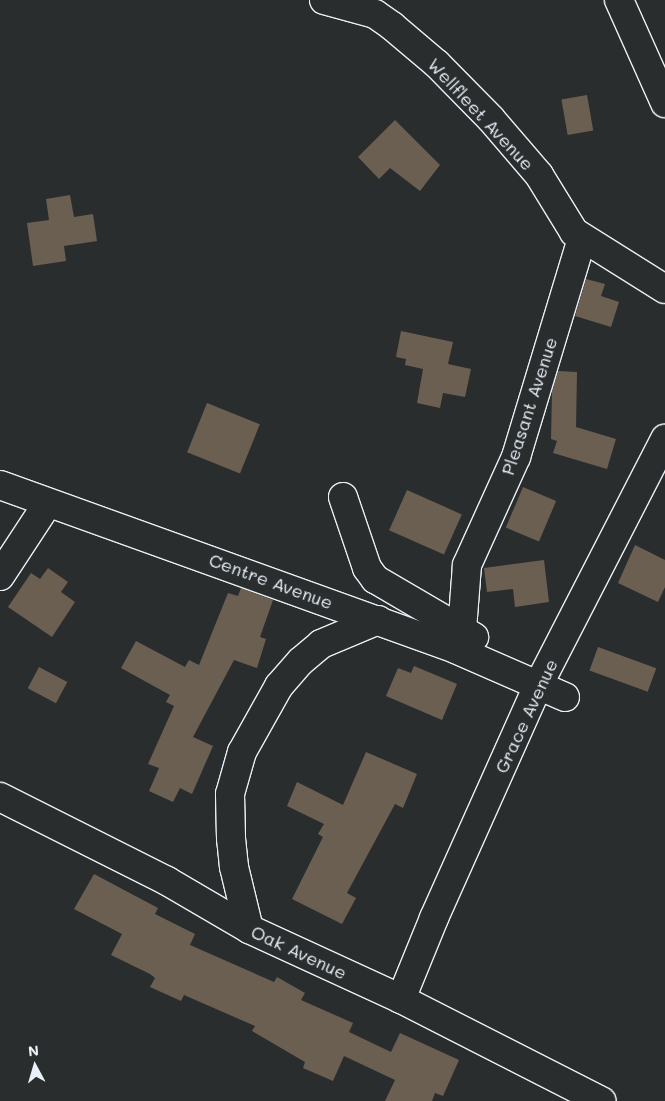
<!DOCTYPE html>
<style>
body{margin:0}
#map{position:relative;width:665px;height:1101px;overflow:hidden;background:#2a2d2e;font-family:Mali,sans-serif}
div>[style]{position:absolute}
.building>*{inset:0;background:#6b5f52;transform-origin:0 0}
.roads{filter:drop-shadow(1px 0 #e8f1f8) drop-shadow(-1px 0 #e8f1f8) drop-shadow(0 1px #e8f1f8) drop-shadow(0 -1px #e8f1f8)}
.minor>*{height:28px;margin:-14px;padding:0 14px;transform-origin:14px;border-radius:14px;background:#2a2d2e}
span{translate:-50% -50%;white-space:nowrap;text-align:center;line-height:1.15;-webkit-text-stroke:5px #2a2d2e;paint-order:stroke}
.street-label{font-size:18px;color:#e8f1f8}
.north{position:absolute;left:10px;top:1041px;width:50px;height:50px;-webkit-text-stroke:4px #2a2d2e;paint-order:stroke;rotate:354deg;font-size:14px;font-weight:700;line-height:20px;text-align:center;color:#e8f1f8}
.north::after{content:'';display:block;margin:auto;width:18px;height:22px;background:#e8f1f8;clip-path:polygon(50% 0,100% 100%,50% 72%,0 100%)}
</style>
<div id="map">
<div class="building">
<i style="left:587px;top:95px;width:36px;height:26px;rotate:80deg"></i>
<i style="clip-path:polygon(395px 120px,440px 165px,420px 191px,390px 168px,379px 179px,358px 157px)"></i>
<i style="clip-path:polygon(70px 195px,74px 217px,93px 214px,97px 241px,64px 246px,66px 261px,33px 266px,27px 223px,49px 220px,46px 199px)"></i>
<i style="clip-path:polygon(586px 279px,605px 284px,601px 296px,619px 302px,611px 327px,575px 316px)"></i>
<i style="clip-path:polygon(401px 331px,453px 342px,448px 364px,471px 369px,465px 397px,443px 393px,440px 408px,417px 403px,423px 369px,405px 365px,406px 359px,396px 357px)"></i>
<i style="clip-path:polygon(558px 371px,577px 372px,576px 427px,616px 439px,607px 469px,553px 453px,557px 441px,551px 439px,552px 390px)"></i>
<i style="left:207px;top:403px;width:57px;height:53px;rotate:22deg"></i>
<i style="left:523px;top:487px;width:36px;height:44px;rotate:23deg"></i>
<i style="left:407px;top:490px;width:60px;height:44px;rotate:24deg"></i>
<i style="clip-path:polygon(635px 545px,665px 560px,665px 587px,658px 602px,618px 583px)"></i>
<i style="clip-path:polygon(544px 560px,549px 602px,515px 607px,513px 589px,487px 592px,484px 568px)"></i>
<i style="clip-path:polygon(48px 568px,68px 582px,61px 592px,75px 602px,52px 637px,8px 607px,31px 573px,40px 579px)"></i>
<i style="clip-path:polygon(241px 588px,273px 600px,260px 637px,266px 639px,257px 668px,234px 660px,193px 737px,213px 746px,192px 794px,180px 788px,173px 802px,149px 791px,159px 768px,148px 764px,174px 706px,166px 702px,170px 695px,121px 668px,136px 641px,185px 667px,189px 660px,199px 665px,228px 593px,238px 596px)"></i>
<i style="left:598px;top:647px;width:62px;height:25px;rotate:20deg"></i>
<i style="clip-path:polygon(414px 666px,457px 684px,442px 720px,386px 696px,398px 668px,411px 673px)"></i>
<i style="left:39px;top:667px;width:32px;height:24px;rotate:28deg"></i>
<i style="clip-path:polygon(366px 752px,417px 774px,403px 808px,395px 804px,347px 893px,356px 898px,342px 924px,292px 899px,323px 837px,318px 834px,324px 824px,287px 806px,297px 782px,343px 805px)"></i>
<i style="clip-path:polygon(94px 874px,158px 908px,155px 914px,195px 934px,190px 945px,274px 982px,277px 977px,305px 993px,301px 1000px,353px 1023px,349px 1032px,391px 1052px,400px 1033px,459px 1060px,443px 1096px,435px 1093px,432px 1101px,385px 1101px,395px 1080px,344px 1056px,333px 1081px,303px 1068px,305px 1062px,252px 1031px,255px 1026px,184px 995px,181px 1001px,150px 987px,155px 978px,150px 974px,111px 955px,122px 934px,74px 909px)"></i>
</div>
<div class="roads">
<div class="minor">
<i style="left:324px;top:0;width:53px;rotate:15.4deg"></i>
<i style="left:375px;top:14px;width:21px;rotate:35deg"></i>
<i style="left:392px;top:26px;width:59px;rotate:40.2deg"></i>
<i style="left:437px;top:64px;width:77px;rotate:45.5deg"></i>
<i style="left:491px;top:119px;width:74px;rotate:49.4deg"></i>
<i style="left:539px;top:175px;width:67px;rotate:58.4deg"></i>
<i style="left:574px;top:232px;width:107px;rotate:32.1deg"></i>
<i style="left:619px;top:0;width:113px;rotate:65.9deg"></i>
<i style="left:0;top:485px;width:484px;rotate:19.8deg"></i>
<i style="left:455px;top:649px;width:120px;rotate:23.6deg"></i>
<i style="left:343px;top:497px;width:75px;rotate:71.3deg"></i>
<i style="left:367px;top:568px;width:14px;rotate:54deg"></i>
<i style="left:375px;top:579px;width:115px;rotate:30.4deg"></i>
<i style="left:0;top:576px;width:87px;rotate:-56.7deg"></i>
<i style="left:462px;top:630px;width:65px;rotate:-85.6deg"></i>
<i style="left:467px;top:565px;width:119px;rotate:-65.6deg"></i>
<i style="left:516px;top:457px;width:228px;rotate:-73.2deg"></i>
<i style="left:0;top:797px;width:187px;rotate:26.7deg"></i>
<i style="left:167px;top:881px;width:95px;rotate:30.3deg"></i>
<i style="left:249px;top:929px;width:167px;rotate:24.7deg"></i>
<i style="left:401px;top:999px;width:225px;rotate:27deg"></i>
<i style="left:249px;top:929px;width:64px;rotate:-103.6deg"></i>
<i style="left:234px;top:867px;width:29px;rotate:-96deg"></i>
<i style="left:231px;top:838px;width:44px;rotate:-91.3deg"></i>
<i style="left:230px;top:794px;width:44px;rotate:-74.1deg"></i>
<i style="left:242px;top:752px;width:76px;rotate:-60.7deg"></i>
<i style="left:279px;top:686px;width:33px;rotate:-49deg"></i>
<i style="left:301px;top:661px;width:26px;rotate:-40deg"></i>
<i style="left:321px;top:644px;width:62px;rotate:-22.8deg"></i>
<i style="left:401px;top:999px;width:87px;rotate:-67.8deg"></i>
<i style="left:434px;top:918px;width:254px;rotate:-65.9deg"></i>
<i style="left:538px;top:686px;width:278px;rotate:-62.8deg"></i>
</div>
</div>
<div class="street-label">
<span style="left:481px;top:114px;rotate:47deg">Wellfleet Avenue</span>
<span style="left:529px;top:406px;rotate:-72deg">Pleasant Avenue</span>
<span style="left:271px;top:581px;rotate:20deg">Centre Avenue</span>
<span style="left:526px;top:716px;rotate:-65deg">Grace Avenue</span>
<span style="left:299px;top:952px;rotate:25deg">Oak Avenue</span>
</div>
<div class="north">N</div>
</div>
